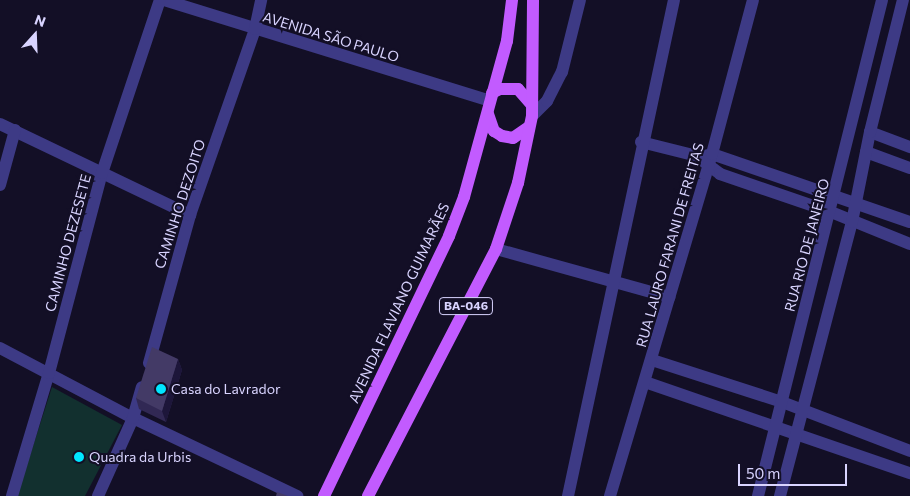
<!DOCTYPE html>
<meta charset="utf-8">
<style>
body{margin:0}
#map{position:relative;width:910px;height:496px;overflow:hidden;background:#130f26;font-family:Commissioner,sans-serif}
div>[style]{position:absolute}
.green>*{inset:0;background:#12302f}
.minor>*{height:12px;margin:-6px;padding:0 6px;transform-origin:6px;border-radius:6px;background:#3d3a85}
.major>*{height:12px;margin:-6px;padding:0 6px;transform-origin:6px;border-radius:6px;background:#c25bff}
.wall>*{inset:0;background:#312854}
.shaded-wall>*{inset:0;background:#1d163a}
.building>*{inset:0;background:#433a66}
.dots>*{width:14px;height:14px;translate:-50% -50%;box-sizing:border-box;border:2px solid #130f26;border-radius:50%}
span{translate:-50% -50%;white-space:nowrap;text-align:center;line-height:1.15;-webkit-text-stroke:4px #130f26;paint-order:stroke}
.shield-label span{padding:1px 4px;background:#130f26;border:1px solid;border-radius:4px;-webkit-text-stroke-width:0}
.shield-label{font-size:12px;color:#d9d4ff;font-weight:700}
.street-label{font-size:14px;color:#d9d4ff}
.poi-label{font-size:14px;color:#d9d4ff}
.left{translate:0 -50%;text-align:left}
.north{position:absolute;left:10px;top:10px;width:50px;height:50px;-webkit-text-stroke:4px #130f26;paint-order:stroke;rotate:20deg;font-size:14px;font-weight:700;line-height:20px;text-align:center;color:#d9d4ff}
.north::after{content:'';display:block;margin:auto;width:18px;height:22px;background:#d9d4ff;clip-path:polygon(50% 0,100% 100%,50% 72%,0 100%)}
.scale{position:absolute;left:738px;top:464px;width:109px;height:22px;box-sizing:border-box;border:2px solid #d9d4ff;border-top:0;padding-left:6px;font-size:15px;line-height:18px;white-space:nowrap;color:#d9d4ff;-webkit-text-stroke:4px #130f26;paint-order:stroke}
</style>
<div id="map">
<div class="green">
<i style="clip-path:polygon(52px 387px,122px 425px,85px 496px,17px 496px)"></i>
</div>
<div class="minor">
<i style="left:164px;top:0;width:341px;rotate:17.2deg"></i>
<i style="left:532px;top:116px;width:21px;rotate:-45deg"></i>
<i style="left:547px;top:101px;width:33px;rotate:-63deg"></i>
<i style="left:562px;top:72px;width:74px;rotate:-76deg"></i>
<i style="left:0;top:124px;width:211px;rotate:25.6deg"></i>
<i style="left:870px;top:132px;width:43px;rotate:20.6deg"></i>
<i style="left:641px;top:142px;width:62px;rotate:14deg"></i>
<i style="left:701px;top:157px;width:11px;rotate:-15deg"></i>
<i style="left:712px;top:154px;width:209px;rotate:19deg"></i>
<i style="left:866px;top:152px;width:47px;rotate:20deg"></i>
<i style="left:703px;top:161px;width:21px;rotate:37deg"></i>
<i style="left:720px;top:174px;width:117px;rotate:18.9deg"></i>
<i style="left:831px;top:212px;width:85px;rotate:22.1deg"></i>
<i style="left:0;top:185px;width:57px;rotate:-74.7deg"></i>
<i style="left:496px;top:249px;width:180px;rotate:15.5deg"></i>
<i style="left:0;top:348px;width:150px;rotate:27.8deg"></i>
<i style="left:133px;top:418px;width:182px;rotate:25.4deg"></i>
<i style="left:652px;top:360px;width:137px;rotate:17.9deg"></i>
<i style="left:782px;top:402px;width:137px;rotate:20.9deg"></i>
<i style="left:149px;top:363px;width:154px;rotate:-74.5deg"></i>
<i style="left:190px;top:215px;width:197px;rotate:-70.7deg"></i>
<i style="left:255px;top:29px;width:30px;rotate:-78deg"></i>
<i style="left:645px;top:382px;width:280px;rotate:19deg"></i>
<i style="left:12px;top:496px;width:128px;rotate:-73.3deg"></i>
<i style="left:49px;top:373px;width:207px;rotate:-75.2deg"></i>
<i style="left:102px;top:173px;width:182px;rotate:-71.5deg"></i>
<i style="left:98px;top:496px;width:85px;rotate:-65.8deg"></i>
<i style="left:133px;top:418px;width:32px;rotate:-74deg"></i>
<i style="left:568px;top:496px;width:507px;rotate:-77.94deg"></i>
<i style="left:610px;top:496px;width:357px;rotate:-73.4deg"></i>
<i style="left:712px;top:154px;width:159px;rotate:-75.1deg"></i>
<i style="left:758px;top:496px;width:511px;rotate:-75.96deg"></i>
<i style="left:780px;top:496px;width:283px;rotate:-75.3deg"></i>
<i style="left:852px;top:222px;width:92px;rotate:-78.7deg"></i>
<i style="left:870px;top:132px;width:136px;rotate:-76deg"></i>
</div>
<div class="major">
<i style="left:492px;top:93px;width:9px;rotate:-27deg"></i>
<i style="left:500px;top:89px;width:18px"></i>
<i style="left:518px;top:89px;width:20px;rotate:49deg"></i>
<i style="left:488px;top:114px;width:18px;rotate:71deg"></i>
<i style="left:494px;top:131px;width:9px;rotate:32deg"></i>
<i style="left:502px;top:136px;width:11px;rotate:10deg"></i>
<i style="left:513px;top:138px;width:19px;rotate:-35deg"></i>
<i style="left:324px;top:496px;width:288px;rotate:-64.3deg"></i>
<i style="left:449px;top:236px;width:42px;rotate:-69deg"></i>
<i style="left:464px;top:197px;width:162px;rotate:-74.6deg"></i>
<i style="left:507px;top:41px;width:41px;rotate:-83deg"></i>
<i style="left:368px;top:496px;width:278px;rotate:-62.6deg"></i>
<i style="left:496px;top:249px;width:70px;rotate:-71.6deg"></i>
<i style="left:518px;top:183px;width:68px;rotate:-78.2deg"></i>
<i style="left:532px;top:116px;width:116px;rotate:-89.5deg"></i>
</div>
<div class="wall">
<i style="clip-path:polygon(178px 359px,182px 370px,166px 422px,139px 409px,136px 398px)"></i>
</div>
<div class="shaded-wall">
<i style="clip-path:polygon(178px 359px,182px 370px,166px 422px,162px 411px)"></i>
</div>
<div class="building">
<i style="clip-path:polygon(152px 347px,178px 359px,162px 411px,136px 398px)"></i>
<i style="clip-path:polygon(277px 492px,288px 496px,276px 496px)"></i>
</div>
<div class="dots">
<i style="left:161px;top:389px;background:#00e5ff"></i>
<i style="left:79px;top:457px;background:#00e5ff"></i>
</div>
<div class="shield-label">
<span style="left:466px;top:306px">BA-046</span>
</div>
<div class="street-label">
<span style="left:331px;top:37px;rotate:17deg">AVENIDA SÃO PAULO</span>
<span style="left:180px;top:204px;rotate:-72deg">CAMINHO DEZOITO</span>
<span style="left:68px;top:243px;rotate:-75deg">CAMINHO DEZESETE</span>
<span style="left:670px;top:245px;rotate:-74deg">RUA LAURO FARANI DE FREITAS</span>
<span style="left:807px;top:245px;rotate:-75deg">RUA RIO DE JANEIRO</span>
<span style="left:399px;top:303px;rotate:-65deg">AVENIDA FLAVIANO GUIMARÃES</span>
</div>
<div class="poi-label">
<span class="left" style="left:171px;top:389px">Casa do Lavrador</span>
<span class="left" style="left:89px;top:457px">Quadra da Urbis</span>
</div>
<div class="north">N</div>
<div class="scale">50 m</div>
</div>
